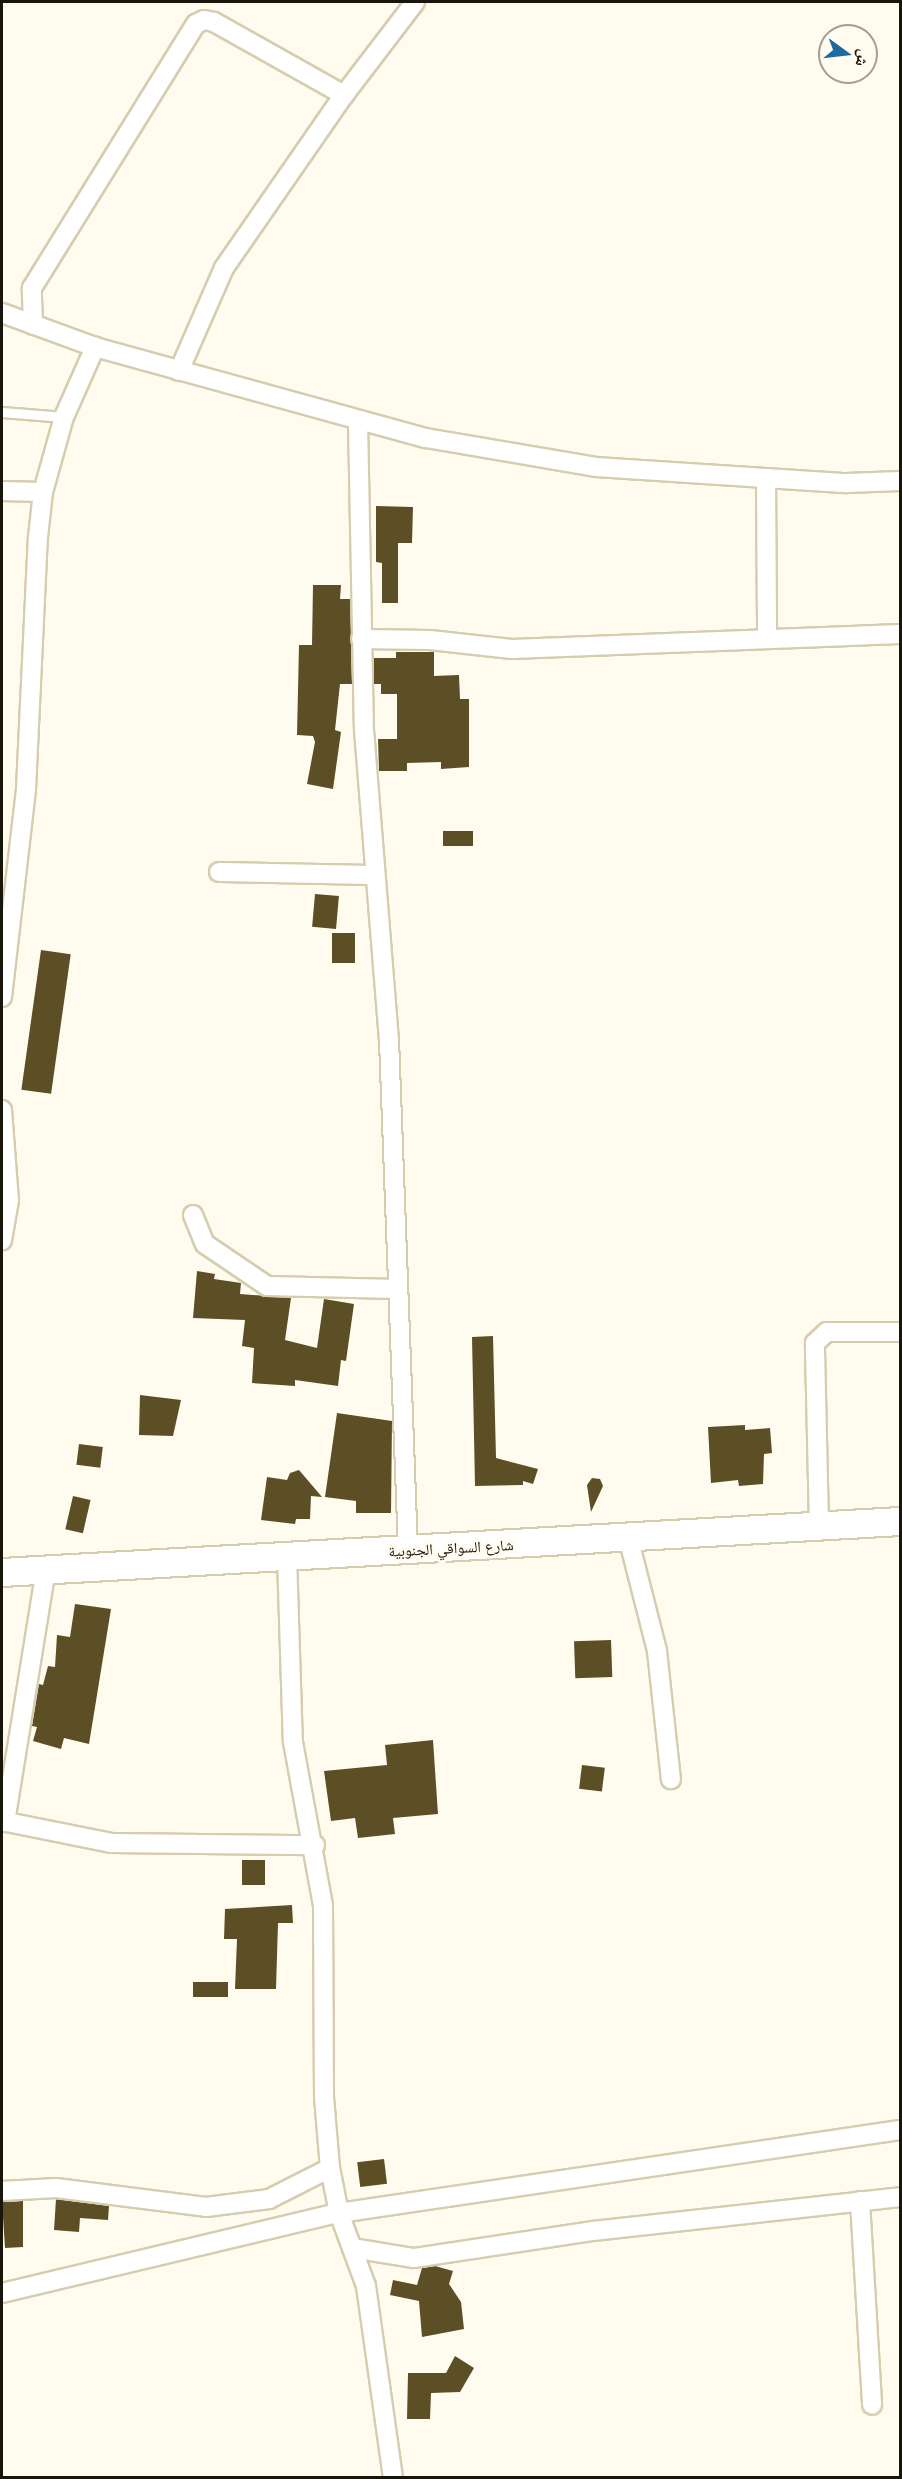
<!DOCTYPE html>
<meta charset="utf-8">
<style>
body{margin:0}
#map{position:relative;width:902px;height:2479px;overflow:hidden;background:#fffbef;font-family:Inter,"Noto Naskh Arabic",sans-serif}
div>[style]{position:absolute}
.building>*{inset:0;background:#5c4f26;transform-origin:0 0}
.roads{filter:drop-shadow(2px 0 #d6cdaf) drop-shadow(-2px 0 #d6cdaf) drop-shadow(0 2px #d6cdaf) drop-shadow(0 -2px #d6cdaf)}
.lane>*{height:9px;margin:-4.5px;padding:0 4.5px;transform-origin:4.5px;border-radius:4.5px;background:#fff}
.street>*{height:18px;margin:-9px;padding:0 9px;transform-origin:9px;border-radius:9px;background:#fff}
.secondary>*{height:27px;margin:-13.5px;padding:0 13.5px;transform-origin:13.5px;border-radius:13.5px;background:#fff}
span{translate:-50% -50%;white-space:nowrap;text-align:center;line-height:1.15;-webkit-text-stroke:6px #fffbef;paint-order:stroke}
.street-label{font-size:15px;color:#18150a}
.frame{position:absolute;inset:0;border:3px solid #18150a;pointer-events:none}
.north{position:absolute;left:818px;top:24px;width:60px;height:60px;box-sizing:border-box;background:#fffbef;border:2px solid #a39f93;border-radius:50%;rotate:105deg;font-size:16px;font-weight:700;line-height:24px;text-align:center;color:#18150a}
.north::after{content:'';display:block;margin:auto;width:21px;height:27px;background:#1d6b9e;clip-path:polygon(50% 0,100% 100%,50% 72%,0 100%)}
</style>
<div id="map">
<div class="building">
<i style="clip-path:polygon(376px 506px,413px 507px,412px 543px,398px 543px,398px 603px,382px 603px,382px 563px,376px 562px)"></i>
<i style="clip-path:polygon(313px 585px,341px 585px,340px 599px,350px 599px,352px 684px,340px 684px,335px 730px,341px 732px,333px 789px,307px 784px,315px 742px,313px 736px,297px 735px,299px 645px,312px 645px)"></i>
<i style="clip-path:polygon(396px 652px,434px 652px,434px 676px,459px 675px,460px 699px,469px 699px,469px 767px,441px 769px,441px 762px,407px 763px,407px 771px,379px 771px,378px 739px,397px 739px,397px 694px,381px 694px,381px 684px,374px 684px,374px 658px,396px 658px)"></i>
<i style="left:473px;top:831px;width:15px;height:30px;rotate:90deg"></i>
<i style="left:315px;top:894px;width:24px;height:33px;rotate:5deg"></i>
<i style="left:332px;top:933px;width:23px;height:30px"></i>
<i style="left:41px;top:950px;width:30px;height:141px;rotate:8deg"></i>
<i style="clip-path:polygon(197px 1271px,215px 1274px,214px 1279px,241px 1283px,240px 1294px,291px 1298px,285px 1340px,317px 1348px,324px 1299px,354px 1304px,346px 1361px,341px 1360px,338px 1386px,295px 1380px,295px 1386px,252px 1383px,254px 1348px,242px 1346px,245px 1320px,193px 1318px)"></i>
<i style="clip-path:polygon(493px 1336px,496px 1458px,538px 1469px,533px 1484px,523px 1481px,523px 1485px,475px 1486px,472px 1337px)"></i>
<i style="clip-path:polygon(140px 1395px,181px 1400px,173px 1436px,139px 1435px)"></i>
<i style="clip-path:polygon(337px 1413px,392px 1421px,391px 1513px,356px 1513px,356px 1501px,325px 1497px)"></i>
<i style="clip-path:polygon(745px 1425px,745px 1430px,770px 1428px,772px 1453px,764px 1454px,763px 1484px,739px 1486px,738px 1480px,711px 1483px,708px 1427px)"></i>
<i style="left:79px;top:1444px;width:24px;height:21px;rotate:7deg"></i>
<i style="clip-path:polygon(299px 1470px,322px 1497px,311px 1496px,310px 1519px,296px 1519px,295px 1524px,261px 1520px,267px 1477px,287px 1480px,290px 1473px)"></i>
<i style="clip-path:polygon(592px 1478px,600px 1479px,603px 1486px,591px 1512px,587px 1485px)"></i>
<i style="left:73px;top:1496px;width:18px;height:34px;rotate:13deg"></i>
<i style="clip-path:polygon(75px 1604px,111px 1609px,89px 1744px,64px 1738px,61px 1749px,33px 1741px,37px 1727px,32px 1726px,39px 1684px,43px 1685px,48px 1666px,55px 1667px,57px 1635px,70px 1637px)"></i>
<i style="left:611px;top:1640px;width:37px;height:37px;rotate:88deg"></i>
<i style="clip-path:polygon(433px 1740px,438px 1814px,393px 1818px,395px 1834px,358px 1838px,355px 1818px,331px 1821px,324px 1771px,387px 1765px,385px 1745px)"></i>
<i style="left:582px;top:1765px;width:23px;height:24px;rotate:7deg"></i>
<i style="left:242px;top:1860px;width:23px;height:25px"></i>
<i style="clip-path:polygon(292px 1905px,293px 1923px,278px 1923px,276px 1989px,235px 1989px,237px 1939px,224px 1939px,225px 1909px)"></i>
<i style="left:193px;top:1982px;width:35px;height:15px"></i>
<i style="left:384px;top:2159px;width:25px;height:27px;rotate:83deg"></i>
<i style="clip-path:polygon(56px 2199px,109px 2206px,108px 2220px,80px 2218px,79px 2232px,54px 2230px)"></i>
<i style="clip-path:polygon(23px 2201px,23px 2247px,5px 2248px,2px 2202px)"></i>
<i style="clip-path:polygon(435px 2266px,453px 2271px,449px 2284px,461px 2302px,464px 2329px,422px 2337px,419px 2301px,390px 2295px,393px 2280px,417px 2285px,422px 2268px)"></i>
<i style="clip-path:polygon(455px 2356px,474px 2368px,460px 2392px,431px 2393px,430px 2419px,407px 2419px,408px 2373px,446px 2373px)"></i>
</div>
<div class="roads">
<div class="lane">
<i style="left:2px;top:412px;width:62px;rotate:4.6deg"></i>
</div>
<div class="street">
<i style="left:2px;top:313px;width:99px;rotate:20.1deg"></i>
<i style="left:95px;top:347px;width:343px;rotate:15.4deg"></i>
<i style="left:426px;top:438px;width:172px;rotate:9.7deg"></i>
<i style="left:596px;top:467px;width:251px;rotate:3.7deg"></i>
<i style="left:846px;top:483px;width:54px;rotate:-2.1deg"></i>
<i style="left:33px;top:325px;width:37px;rotate:-92deg"></i>
<i style="left:32px;top:288px;width:311px;rotate:-58.2deg"></i>
<i style="left:196px;top:24px;width:9px;rotate:-27deg"></i>
<i style="left:204px;top:20px;width:10px;rotate:11deg"></i>
<i style="left:214px;top:22px;width:149px;rotate:29.3deg"></i>
<i style="left:179px;top:371px;width:112px;rotate:-66.4deg"></i>
<i style="left:224px;top:268px;width:211px;rotate:-55.3deg"></i>
<i style="left:344px;top:95px;width:117px;rotate:-52.6deg"></i>
<i style="left:358px;top:421px;width:309px;rotate:88.9deg"></i>
<i style="left:364px;top:730px;width:311px;rotate:85.4deg"></i>
<i style="left:389px;top:1040px;width:510px;rotate:87.87deg"></i>
<i style="left:766px;top:479px;width:158px;rotate:89.6deg"></i>
<i style="left:2px;top:491px;width:41px;rotate:1.4deg"></i>
<i style="left:361px;top:639px;width:69px;rotate:0.8deg"></i>
<i style="left:430px;top:640px;width:82px;rotate:6.3deg"></i>
<i style="left:512px;top:649px;width:388px;rotate:-2.2deg"></i>
<i style="left:219px;top:872px;width:155px;rotate:1.1deg"></i>
<i style="left:2px;top:997px;width:209px;rotate:-83.4deg"></i>
<i style="left:26px;top:789px;width:252px;rotate:-87.3deg"></i>
<i style="left:38px;top:537px;width:45px;rotate:-83.7deg"></i>
<i style="left:43px;top:492px;width:78px;rotate:-74.4deg"></i>
<i style="left:64px;top:417px;width:77px;rotate:-66.1deg"></i>
<i style="left:2px;top:1110px;width:90px;rotate:85.6deg"></i>
<i style="left:9px;top:1200px;width:41px;rotate:99.9deg"></i>
<i style="left:193px;top:1215px;width:31px;rotate:68deg"></i>
<i style="left:205px;top:1244px;width:75px;rotate:34.1deg"></i>
<i style="left:267px;top:1286px;width:131px;rotate:1.3deg"></i>
<i style="left:819px;top:1526px;width:183px;rotate:-91.3deg"></i>
<i style="left:815px;top:1343px;width:16px;rotate:-43deg"></i>
<i style="left:827px;top:1332px;width:73px"></i>
<i style="left:628px;top:1537px;width:118px;rotate:75.7deg"></i>
<i style="left:657px;top:1651px;width:129px;rotate:83.8deg"></i>
<i style="left:287px;top:1556px;width:186px;rotate:88.2deg"></i>
<i style="left:293px;top:1742px;width:166px;rotate:79.6deg"></i>
<i style="left:323px;top:1905px;width:192px;rotate:89.7deg"></i>
<i style="left:324px;top:2097px;width:71px;rotate:85.2deg"></i>
<i style="left:330px;top:2168px;width:46px;rotate:78.7deg"></i>
<i style="left:339px;top:2213px;width:78px;rotate:69.7deg"></i>
<i style="left:366px;top:2286px;width:194px;rotate:82deg"></i>
<i style="left:2px;top:1821px;width:111px;rotate:11.4deg"></i>
<i style="left:111px;top:1843px;width:204px;rotate:0.6deg"></i>
<i style="left:5px;top:1822px;width:256px;rotate:-80.8deg"></i>
<i style="left:2px;top:2191px;width:54px;rotate:-3.2deg"></i>
<i style="left:56px;top:2188px;width:151px;rotate:7.2deg"></i>
<i style="left:206px;top:2207px;width:64px;rotate:-7.2deg"></i>
<i style="left:269px;top:2199px;width:68px;rotate:-26.9deg"></i>
<i style="left:860px;top:2201px;width:204px;rotate:86.6deg"></i>
<i style="left:352px;top:2248px;width:63px;rotate:9.2deg"></i>
<i style="left:414px;top:2258px;width:181px;rotate:-8.6deg"></i>
<i style="left:593px;top:2231px;width:309px;rotate:-6.3deg"></i>
<i style="left:2px;top:2293px;width:346px;rotate:-13.4deg"></i>
<i style="left:339px;top:2213px;width:567px;rotate:-8.42deg"></i>
</div>
<div class="secondary">
<i style="left:2px;top:1572px;width:899px;rotate:-3.25deg"></i>
</div>
</div>
<div class="street-label">
<span style="left:451px;top:1548px;rotate:-3deg">شارع السواقي الجنوبية</span>
</div>
<div class="frame"></div>
<div class="north">ش</div>
</div>
